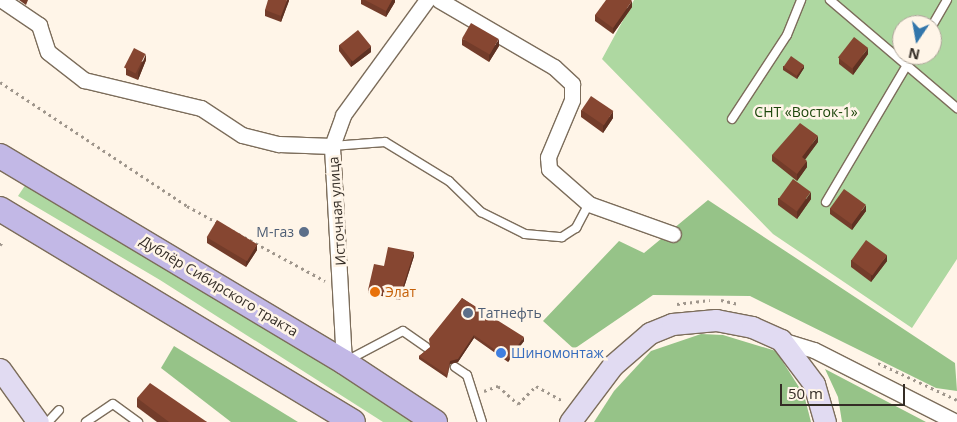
<!DOCTYPE html>
<meta charset="utf-8">
<style>
body{margin:0}
#map{position:relative;width:957px;height:422px;overflow:hidden;background:#fff5e8;font-family:"Open Sans",sans-serif}
div>[style]{position:absolute}
.green>*{inset:0;background:#aed8a1}
.forest>*{inset:0;background:#96c388}
.path>*{height:3px;margin-top:-1.5px;transform-origin:0;background:repeating-linear-gradient(90deg,#9f968c 0 2.5px,transparent 0 6.5px)}
.roads{filter:drop-shadow(1px 0 #7c6d5b) drop-shadow(-1px 0 #7c6d5b) drop-shadow(0 1px #7c6d5b) drop-shadow(0 -1px #7c6d5b)}
.service>*{height:8px;margin:-4px;padding:0 4px;transform-origin:4px;border-radius:4px;background:#fff}
.minor>*{height:15px;margin:-7.5px;padding:0 7.5px;transform-origin:7.5px;border-radius:7.5px;background:#fff}
.secondary>*{height:21px;margin:-10.5px;padding:0 10.5px;transform-origin:10.5px;border-radius:10.5px;background:#e1dbf2}
.primary>*{height:24px;margin:-12px;padding:0 12px;transform-origin:12px;border-radius:12px;background:#c2b8e6}
.wall>*{inset:0;background:#733c2a}
.shaded-wall>*{inset:0;background:#5e3122}
.building>*{inset:0;background:#864631;transform-origin:0 0}
.dots>*{width:14px;height:14px;translate:-50% -50%;box-sizing:border-box;border:2px solid #fff5e8;border-radius:50%}
span{translate:-50% -50%;white-space:nowrap;text-align:center;line-height:1.15;-webkit-text-stroke:5px #fff5e8;paint-order:stroke}
.park-label{font-size:14px;color:#1d470c}
.street-label{font-size:14px;color:#342d26}
.service-label{font-size:14px;color:#4e5e75}
.right{translate:-100% -50%;text-align:right}
.left{translate:0 -50%;text-align:left}
.food-label{font-size:14px;color:#c56008}
.shop-label{font-size:14px;color:#366cbe}
.north{position:absolute;left:892px;top:15px;width:50px;height:50px;box-sizing:border-box;background:#fff5e8;border:1px solid #aea59a;border-radius:50%;rotate:192deg;font-size:14px;font-weight:700;line-height:20px;text-align:center;color:#342d26}
.north::after{content:'';display:block;margin:auto;width:18px;height:22px;background:#3276ab;clip-path:polygon(50% 0,100% 100%,50% 72%,0 100%)}
.scale{position:absolute;left:780px;top:384px;width:125px;height:22px;box-sizing:border-box;border:2px solid #342d26;border-top:0;padding-left:6px;font-size:15px;line-height:18px;white-space:nowrap;color:#342d26;-webkit-text-stroke:4px #fff5e8;paint-order:stroke}
</style>
<div id="map">
<div class="green">
<i style="clip-path:polygon(evenodd,634px 0,957px 0,957px 259px,912px 328px,773px 234px,602px 59px,634px 0,902px 25px,932px 25px,932px 55px,902px 55px,902px 25px)"></i>
<i style="clip-path:polygon(26px 184px,270px 327px,418px 422px,383px 422px,160px 280px,18px 196px)"></i>
</div>
<div class="forest">
<i style="clip-path:polygon(708px 200px,955px 363px,957px 391px,936px 388px,750px 296px,653px 295px,574px 349px,543px 321px,619px 241px,644px 253px)"></i>
<i style="clip-path:polygon(701px 334px,723px 335px,776px 351px,804px 395px,811px 422px,594px 422px,614px 391px,651px 351px)"></i>
<i style="clip-path:polygon(174px 346px,298px 422px,231px 422px,161px 368px)"></i>
<i style="clip-path:polygon(825px 369px,926px 422px,842px 422px,838px 397px)"></i>
</div>
<div class="path">
<i style="left:0;top:82px;width:224px;rotate:33.5deg"></i>
<i style="left:187px;top:206px;width:157px;rotate:28.5deg"></i>
<i style="left:0;top:245px;width:5px;rotate:-53deg"></i>
<i style="left:721px;top:300px;width:18px;rotate:13deg"></i>
<i style="left:677px;top:304px;width:33px;rotate:-7deg"></i>
<i style="left:878px;top:363px;width:87px;rotate:25.1deg"></i>
<i style="left:484px;top:391px;width:15px;rotate:-20deg"></i>
<i style="left:498px;top:386px;width:27px;rotate:42deg"></i>
<i style="left:518px;top:404px;width:25px;rotate:-45deg"></i>
<i style="left:536px;top:386px;width:31px;rotate:29deg"></i>
</div>
<div class="roads">
<div class="service">
<i style="left:830px;top:0;width:167px;rotate:40.4deg"></i>
<i style="left:932px;top:26px;width:30px;rotate:-60deg"></i>
<i style="left:732px;top:119px;width:100px;rotate:-56.8deg"></i>
<i style="left:787px;top:35px;width:38px;rotate:-68deg"></i>
<i style="left:332px;top:146px;width:53px;rotate:-4.3deg"></i>
<i style="left:385px;top:142px;width:75px;rotate:31.4deg"></i>
<i style="left:449px;top:181px;width:45px;rotate:44.1deg"></i>
<i style="left:481px;top:212px;width:49px;rotate:26.6deg"></i>
<i style="left:525px;top:234px;width:37px;rotate:5deg"></i>
<i style="left:562px;top:237px;width:17px;rotate:-33deg"></i>
<i style="left:576px;top:228px;width:27px;rotate:-62deg"></i>
<i style="left:826px;top:202px;width:171px;rotate:-59.4deg"></i>
<i style="left:348px;top:360px;width:62px;rotate:-27.8deg"></i>
<i style="left:403px;top:331px;width:28px;rotate:35deg"></i>
<i style="left:455px;top:367px;width:14px;rotate:34deg"></i>
<i style="left:467px;top:375px;width:49px;rotate:72.3deg"></i>
<i style="left:48px;top:422px;width:16px;rotate:-47deg"></i>
<i style="left:86px;top:422px;width:32px;rotate:-34deg"></i>
<i style="left:113px;top:404px;width:31px;rotate:36deg"></i>
</div>
<div class="minor">
<i style="left:2px;top:0;width:45px;rotate:34deg"></i>
<i style="left:39px;top:25px;width:28px;rotate:72deg"></i>
<i style="left:48px;top:52px;width:46px;rotate:37.9deg"></i>
<i style="left:84px;top:80px;width:120px;rotate:13.5deg"></i>
<i style="left:201px;top:108px;width:49px;rotate:33.4deg"></i>
<i style="left:242px;top:135px;width:38px;rotate:14deg"></i>
<i style="left:279px;top:144px;width:53px;rotate:2.2deg"></i>
<i style="left:439px;top:0;width:133px;rotate:30.2deg"></i>
<i style="left:554px;top:67px;width:25px;rotate:43deg"></i>
<i style="left:572px;top:84px;width:16px;rotate:90deg"></i>
<i style="left:572px;top:100px;width:62px;rotate:112.8deg"></i>
<i style="left:548px;top:157px;width:12px;rotate:85deg"></i>
<i style="left:549px;top:169px;width:53px;rotate:41.2deg"></i>
<i style="left:589px;top:204px;width:89px;rotate:19.7deg"></i>
<i style="left:781px;top:340px;width:34px;rotate:17deg"></i>
<i style="left:814px;top:350px;width:159px;rotate:26.9deg"></i>
<i style="left:344px;top:362px;width:216px;rotate:-93.2deg"></i>
<i style="left:332px;top:146px;width:33px;rotate:-70deg"></i>
<i style="left:343px;top:115px;width:142px;rotate:-53.9deg"></i>
</div>
<div class="secondary">
<i style="left:0;top:369px;width:65px;rotate:54.4deg"></i>
<i style="left:570px;top:422px;width:71px;rotate:-53deg"></i>
<i style="left:613px;top:365px;width:49px;rotate:-40.9deg"></i>
<i style="left:650px;top:333px;width:24px;rotate:-22deg"></i>
<i style="left:672px;top:324px;width:44px;rotate:-5.2deg"></i>
<i style="left:716px;top:320px;width:37px;rotate:11deg"></i>
<i style="left:752px;top:327px;width:32px;rotate:24deg"></i>
<i style="left:781px;top:340px;width:55px;rotate:53.1deg"></i>
<i style="left:814px;top:384px;width:40px;rotate:74deg"></i>
</div>
<div class="primary">
<i style="left:0;top:156px;width:401px;rotate:30.9deg"></i>
<i style="left:344px;top:362px;width:109px;rotate:33.4deg"></i>
<i style="left:0;top:209px;width:412px;rotate:31.1deg"></i>
</div>
</div>
<div class="wall">
<i style="clip-path:polygon(19px 0,28px 0,26px 5px)"></i>
<i style="clip-path:polygon(289px 0,281px 22px,265px 16px,265px 10px)"></i>
<i style="clip-path:polygon(361px 0,395px 0,395px 2px,386px 17px,361px 4px)"></i>
<i style="clip-path:polygon(632px 7px,613px 34px,595px 21px,595px 15px)"></i>
<i style="clip-path:polygon(462px 39px,499px 46px,489px 62px,462px 45px)"></i>
<i style="clip-path:polygon(339px 45px,371px 52px,351px 67px,339px 51px)"></i>
<i style="clip-path:polygon(868px 54px,853px 75px,839px 64px,839px 58px)"></i>
<i style="clip-path:polygon(146px 60px,138px 80px,126px 75px,126px 68px)"></i>
<i style="clip-path:polygon(783px 66px,804px 68px,797px 79px,783px 70px)"></i>
<i style="clip-path:polygon(581px 110px,613px 118px,603px 133px,581px 117px)"></i>
<i style="clip-path:polygon(818px 142px,805px 159px,807px 167px,797px 181px,772px 161px,772px 155px)"></i>
<i style="clip-path:polygon(778px 198px,811px 199px,797px 219px,778px 205px)"></i>
<i style="clip-path:polygon(830px 208px,866px 211px,852px 230px,830px 214px)"></i>
<i style="clip-path:polygon(207px 237px,257px 250px,246px 267px,207px 243px)"></i>
<i style="clip-path:polygon(414px 256px,400px 300px,368px 293px,368px 290px,384px 266px)"></i>
<i style="clip-path:polygon(851px 260px,887px 261px,871px 282px,851px 267px)"></i>
<i style="clip-path:polygon(462px 298px,524px 341px,508px 362px,474px 338px,458px 362px,450px 364px,447px 378px,419px 359px,419px 356px,430px 348px)"></i>
<i style="clip-path:polygon(137px 398px,207px 422px,157px 422px,137px 407px)"></i>
</div>
<div class="shaded-wall">
<i style="clip-path:polygon(287px 0,289px 0,289px 1px,281px 22px,281px 16px)"></i>
<i style="clip-path:polygon(392px 0,395px 0,395px 2px,386px 17px,386px 11px)"></i>
<i style="clip-path:polygon(632px 1px,632px 7px,613px 34px,613px 28px)"></i>
<i style="clip-path:polygon(499px 39px,499px 46px,489px 62px,489px 55px)"></i>
<i style="clip-path:polygon(371px 46px,371px 52px,351px 67px,351px 61px)"></i>
<i style="clip-path:polygon(868px 48px,868px 54px,853px 75px,853px 68px)"></i>
<i style="clip-path:polygon(146px 54px,146px 60px,138px 80px,138px 73px)"></i>
<i style="clip-path:polygon(804px 65px,804px 68px,797px 79px,797px 76px)"></i>
<i style="clip-path:polygon(613px 111px,613px 118px,603px 133px,603px 126px)"></i>
<i style="clip-path:polygon(818px 136px,818px 142px,802px 164px,802px 157px)"></i>
<i style="clip-path:polygon(807px 161px,807px 167px,797px 181px,797px 174px)"></i>
<i style="clip-path:polygon(811px 192px,811px 199px,797px 219px,797px 212px)"></i>
<i style="clip-path:polygon(866px 205px,866px 211px,852px 230px,852px 224px)"></i>
<i style="clip-path:polygon(257px 244px,257px 250px,246px 267px,246px 261px)"></i>
<i style="clip-path:polygon(414px 252px,414px 256px,400px 300px,400px 296px)"></i>
<i style="clip-path:polygon(887px 255px,887px 261px,871px 282px,871px 276px)"></i>
<i style="clip-path:polygon(474px 335px,474px 338px,458px 362px,450px 364px,447px 378px,450px 361px)"></i>
<i style="clip-path:polygon(524px 337px,524px 341px,508px 362px,508px 359px)"></i>
</div>
<div class="building">
<i style="clip-path:polygon(268px 0,287px 0,281px 16px,265px 10px)"></i>
<i style="clip-path:polygon(365px 0,392px 0,386px 11px)"></i>
<i style="clip-path:polygon(606px 0,631px 0,632px 1px,613px 28px,595px 15px)"></i>
<i style="left:471px;top:23px;width:32px;height:18px;rotate:30deg"></i>
<i style="left:358px;top:30px;width:21px;height:24px;rotate:51deg"></i>
<i style="left:854px;top:37px;width:18px;height:26px;rotate:38deg"></i>
<i style="left:134px;top:48px;width:13px;height:22px;rotate:27deg"></i>
<i style="left:791px;top:56px;width:16px;height:13px;rotate:35deg"></i>
<i style="left:591px;top:96px;width:27px;height:17px;rotate:34deg"></i>
<i style="clip-path:polygon(800px 123px,818px 136px,802px 157px,807px 161px,797px 174px,772px 155px)"></i>
<i style="left:793px;top:179px;width:22px;height:24px;rotate:36deg"></i>
<i style="left:844px;top:189px;width:27px;height:24px;rotate:36deg"></i>
<i style="left:217px;top:220px;width:47px;height:20px;rotate:31deg"></i>
<i style="left:866px;top:240px;width:26px;height:25px;rotate:36deg"></i>
<i style="clip-path:polygon(388px 247px,414px 252px,400px 296px,368px 290px,374px 264px,384px 266px)"></i>
<i style="clip-path:polygon(462px 298px,524px 337px,508px 359px,474px 335px,458px 359px,450px 361px,447px 375px,419px 356px,430px 347px,429px 339px)"></i>
<i style="clip-path:polygon(150px 383px,207px 422px,169px 422px,137px 398px)"></i>
</div>
<div class="dots">
<i style="left:304px;top:232px;background:#5c6f8a"></i>
<i style="left:375px;top:292px;background:#e8710a"></i>
<i style="left:468px;top:313px;background:#5c6f8a"></i>
<i style="left:501px;top:353px;background:#3f7fe0"></i>
</div>
<div class="park-label">
<span style="left:806px;top:112px">СНТ «Восток-1»</span>
</div>
<div class="street-label">
<span style="left:337px;top:211px;rotate:-94deg">Источная улица</span>
<span style="left:219px;top:286px;rotate:31deg">Дублёр Сибирского тракта</span>
</div>
<div class="service-label">
<span class="right" style="left:294px;top:232px">М-газ</span>
<span class="left" style="left:478px;top:313px">Татнефть</span>
</div>
<div class="food-label">
<span class="left" style="left:385px;top:292px">Элат</span>
</div>
<div class="shop-label">
<span class="left" style="left:511px;top:353px">Шиномонтаж</span>
</div>
<div class="north">N</div>
<div class="scale">50 m</div>
</div>
